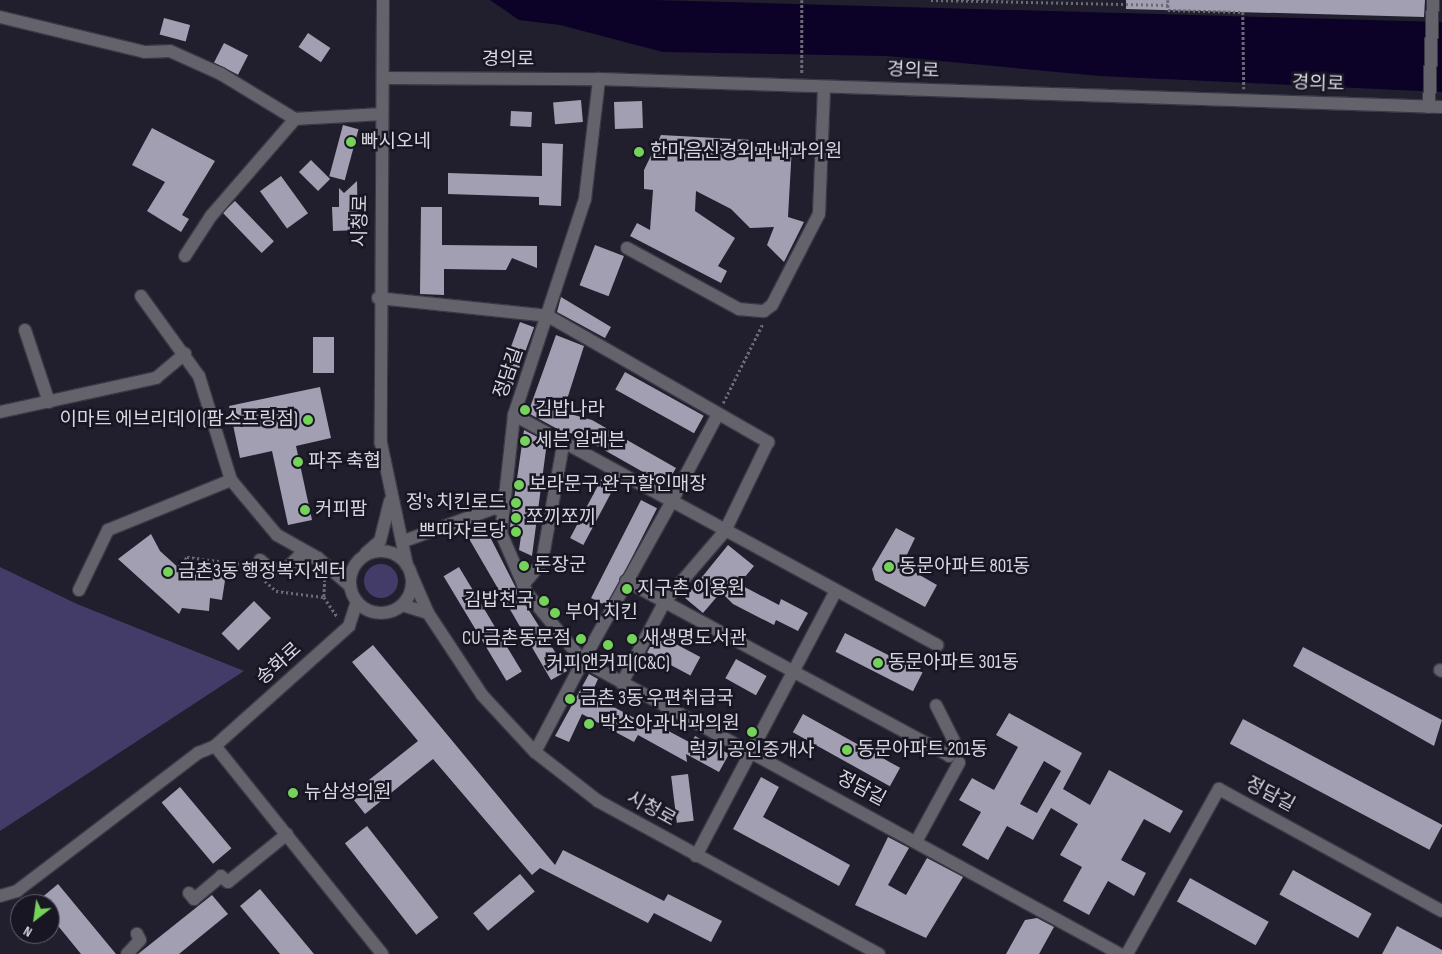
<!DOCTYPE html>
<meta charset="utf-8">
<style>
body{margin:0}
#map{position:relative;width:1442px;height:954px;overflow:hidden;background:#211f2d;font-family:"Sofia Sans Condensed","Noto Sans KR",sans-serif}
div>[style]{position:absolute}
.green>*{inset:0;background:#433c68}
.round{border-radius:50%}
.water>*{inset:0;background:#0c0227}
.building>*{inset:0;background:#a19fb1;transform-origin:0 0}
.path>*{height:2.5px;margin-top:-1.25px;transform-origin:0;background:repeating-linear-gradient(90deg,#6a6975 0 2.5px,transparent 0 5px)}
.roads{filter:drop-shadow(1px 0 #3a3946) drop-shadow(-1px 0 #3a3946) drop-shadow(0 1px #3a3946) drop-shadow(0 -1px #3a3946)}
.minor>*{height:12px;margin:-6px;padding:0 6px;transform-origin:6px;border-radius:6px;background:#64636b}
.minor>.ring{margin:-6px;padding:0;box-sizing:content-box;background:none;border:12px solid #64636b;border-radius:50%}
.dots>*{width:14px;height:14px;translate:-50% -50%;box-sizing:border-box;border:2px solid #181623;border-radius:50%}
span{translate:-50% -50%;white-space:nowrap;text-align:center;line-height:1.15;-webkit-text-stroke:5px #181623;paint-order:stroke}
.street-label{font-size:19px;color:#d7d7e0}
.poi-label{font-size:19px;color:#d7d7e0}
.left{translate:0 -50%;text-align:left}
.right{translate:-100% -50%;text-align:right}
.north{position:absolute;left:10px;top:894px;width:50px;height:50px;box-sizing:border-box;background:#181623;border:1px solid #64636f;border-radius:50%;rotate:210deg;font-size:14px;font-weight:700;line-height:20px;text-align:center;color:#d7d7e0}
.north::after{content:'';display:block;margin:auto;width:18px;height:22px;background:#75d25b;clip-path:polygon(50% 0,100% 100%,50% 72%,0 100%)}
</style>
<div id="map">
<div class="green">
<i class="round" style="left:364px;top:564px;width:34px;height:34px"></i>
<i style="clip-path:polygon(0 567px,77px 604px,244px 671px,0 831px)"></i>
</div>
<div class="water">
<i style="clip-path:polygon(490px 0,653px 0,1442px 22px,1442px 92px,1100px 76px,886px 56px,663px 52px,560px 25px,519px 20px)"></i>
</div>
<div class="building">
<i style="clip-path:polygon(1126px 0,1425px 0,1424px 17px,1126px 9px)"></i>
<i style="left:164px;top:18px;width:27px;height:17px;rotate:15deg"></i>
<i style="left:308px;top:33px;width:27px;height:17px;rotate:34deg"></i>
<i style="left:224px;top:43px;width:27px;height:22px;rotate:27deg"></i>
<i style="left:581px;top:100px;width:22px;height:28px;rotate:85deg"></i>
<i style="left:642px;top:101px;width:27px;height:28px;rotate:88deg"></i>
<i style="left:511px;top:111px;width:21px;height:15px;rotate:3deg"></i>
<i style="left:343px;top:125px;width:16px;height:53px;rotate:15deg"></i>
<i style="clip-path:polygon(152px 128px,215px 161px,182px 215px,189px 219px,181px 232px,147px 211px,165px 182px,132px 165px)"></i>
<i style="clip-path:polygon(661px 135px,752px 140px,753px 146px,792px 146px,788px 217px,804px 222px,784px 262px,767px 245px,774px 227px,750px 228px,731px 209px,696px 191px,695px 211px,735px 238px,718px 266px,727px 271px,721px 283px,630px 236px,637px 223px,650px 230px,653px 190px,644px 189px,644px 170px)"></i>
<i style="clip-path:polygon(542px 143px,563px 144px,561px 206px,539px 205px,539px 197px,448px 194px,448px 173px,542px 176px)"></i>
<i style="left:311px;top:160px;width:27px;height:17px;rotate:45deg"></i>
<i style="left:281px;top:176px;width:46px;height:26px;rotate:54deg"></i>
<i style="clip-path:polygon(357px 181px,358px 230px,333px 231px,332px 207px,339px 207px,339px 188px,344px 193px)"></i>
<i style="left:235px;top:201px;width:56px;height:17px;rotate:46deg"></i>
<i style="clip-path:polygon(421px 207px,442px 207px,442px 245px,537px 246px,537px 268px,512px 258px,506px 270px,444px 269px,444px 295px,420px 294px)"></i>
<i style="left:595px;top:245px;width:31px;height:43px;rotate:21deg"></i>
<i style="clip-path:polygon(561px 297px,611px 327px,605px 338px,557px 312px)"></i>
<i style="left:520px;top:322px;width:15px;height:62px;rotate:20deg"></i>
<i style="clip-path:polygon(556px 335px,584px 346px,563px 412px,592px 420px,676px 468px,666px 485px,576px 434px,563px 432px,528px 413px)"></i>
<i style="left:313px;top:337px;width:21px;height:36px"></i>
<i style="left:625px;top:372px;width:90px;height:20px;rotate:29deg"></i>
<i style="clip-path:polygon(320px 387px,331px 438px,296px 446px,312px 520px,288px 525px,272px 451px,240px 458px,229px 406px)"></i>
<i style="clip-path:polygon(524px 430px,547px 442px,532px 556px,519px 550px,522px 529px,510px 527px)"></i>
<i style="left:602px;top:478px;width:15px;height:68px;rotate:28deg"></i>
<i style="left:641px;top:500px;width:18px;height:110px;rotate:27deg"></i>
<i style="clip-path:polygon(485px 527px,520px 596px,567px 671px,551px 680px,468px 537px)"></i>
<i style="clip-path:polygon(896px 528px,915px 538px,902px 565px,937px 585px,925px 607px,875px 580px,872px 569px)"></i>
<i style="clip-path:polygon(151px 534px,160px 551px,181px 570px,226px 574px,222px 600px,210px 598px,209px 611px,182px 608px,179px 614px,118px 559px)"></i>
<i style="clip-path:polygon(728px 545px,754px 566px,739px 584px,779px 605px,781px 599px,808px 613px,798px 631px,776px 620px,774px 625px,733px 604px,721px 592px,703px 613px,685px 598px)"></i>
<i style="left:459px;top:567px;width:122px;height:18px;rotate:59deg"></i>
<i style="left:254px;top:601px;width:24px;height:46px;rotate:45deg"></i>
<i style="left:845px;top:633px;width:87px;height:21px;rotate:27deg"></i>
<i style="left:657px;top:634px;width:49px;height:21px;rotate:28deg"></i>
<i style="clip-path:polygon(373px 645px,555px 865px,563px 850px,664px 901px,668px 894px,722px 921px,711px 942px,654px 913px,648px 923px,540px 868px,532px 875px,433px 759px,365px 814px,350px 795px,418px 741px,352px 662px)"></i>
<i style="clip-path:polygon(1303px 647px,1442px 720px,1434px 746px,1293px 666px)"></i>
<i style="left:736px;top:659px;width:35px;height:22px;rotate:29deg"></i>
<i style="clip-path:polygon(589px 674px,598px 679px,591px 695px,642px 722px,644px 718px,691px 743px,695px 736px,729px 754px,719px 772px,686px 754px,687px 762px,638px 735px,634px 742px,582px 714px,569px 742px,555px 736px)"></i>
<i style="clip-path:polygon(evenodd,1009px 713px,1082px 753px,1063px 789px,1090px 805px,1109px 770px,1183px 811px,1170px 833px,1144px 819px,1121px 860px,1146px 873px,1134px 896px,1108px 881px,1089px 915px,1063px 901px,1082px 867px,1060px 855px,1078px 824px,1051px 808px,1033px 840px,1007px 826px,988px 860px,962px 845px,981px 812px,959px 800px,972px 778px,994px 790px,1018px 747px,996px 735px,1009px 713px,1044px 761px,1061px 771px,1037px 813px,1020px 804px,1044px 761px)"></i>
<i style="left:803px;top:714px;width:111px;height:21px;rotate:29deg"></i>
<i style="left:1243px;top:719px;width:226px;height:28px;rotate:28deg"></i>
<i style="left:688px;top:774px;width:47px;height:17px;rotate:83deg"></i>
<i style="clip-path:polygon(761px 777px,779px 787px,763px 817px,850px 865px,839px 886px,733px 829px)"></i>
<i style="left:180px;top:787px;width:80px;height:24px;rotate:50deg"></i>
<i style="left:367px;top:826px;width:116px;height:28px;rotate:52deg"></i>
<i style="clip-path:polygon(888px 837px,909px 848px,888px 885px,906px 895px,927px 858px,963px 877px,926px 938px,855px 905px)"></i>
<i style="left:1293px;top:870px;width:90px;height:28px;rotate:29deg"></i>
<i style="left:520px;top:874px;width:23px;height:61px;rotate:50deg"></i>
<i style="left:1190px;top:878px;width:90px;height:27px;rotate:29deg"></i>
<i style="clip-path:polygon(58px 884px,116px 954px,81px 954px,50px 916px,50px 904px,34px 904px)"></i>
<i style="clip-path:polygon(260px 889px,314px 954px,280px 954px,240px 906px)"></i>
<i style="clip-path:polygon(212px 895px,228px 914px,179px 954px,138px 954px)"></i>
<i style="clip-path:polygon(1037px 918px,1054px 927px,1039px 954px,1006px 954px,1025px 920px)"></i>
<i style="clip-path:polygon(1397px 926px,1442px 950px,1442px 954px,1382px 954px)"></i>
</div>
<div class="path">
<i style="left:802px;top:0;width:74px;rotate:90deg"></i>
<i style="left:931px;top:0;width:237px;rotate:1.2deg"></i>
<i style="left:1168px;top:0;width:10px;rotate:90deg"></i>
<i style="left:1168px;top:10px;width:75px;rotate:1.5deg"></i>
<i style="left:1243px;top:12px;width:77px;rotate:89.3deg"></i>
<i style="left:723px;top:403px;width:89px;rotate:-63.4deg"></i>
<i style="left:178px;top:567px;width:13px;rotate:-48deg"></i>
<i style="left:187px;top:557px;width:63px;rotate:7.4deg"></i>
<i style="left:325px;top:579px;width:18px;rotate:93deg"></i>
<i style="left:324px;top:597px;width:25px;rotate:56deg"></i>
<i style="left:265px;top:581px;width:15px;rotate:42deg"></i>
<i style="left:276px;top:591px;width:48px;rotate:7.1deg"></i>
</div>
<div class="roads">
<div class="minor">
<i style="left:383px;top:0;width:443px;rotate:90.3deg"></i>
<i style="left:381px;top:443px;width:125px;rotate:78deg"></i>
<i style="left:0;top:17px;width:149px;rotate:13.6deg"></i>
<i style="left:145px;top:52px;width:25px;rotate:-2deg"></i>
<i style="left:170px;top:51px;width:56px;rotate:24.3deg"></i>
<i style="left:221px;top:74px;width:87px;rotate:31.3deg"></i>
<i style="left:383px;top:78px;width:216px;rotate:0.3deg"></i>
<i style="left:599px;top:79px;width:843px;rotate:1.9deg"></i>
<i style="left:1429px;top:107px;width:107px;rotate:-87.9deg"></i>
<i style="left:627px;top:248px;width:128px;rotate:28.6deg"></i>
<i style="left:739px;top:309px;width:25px;rotate:5deg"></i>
<i style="left:764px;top:311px;width:10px;rotate:-37deg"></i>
<i style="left:772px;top:305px;width:102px;rotate:-62.7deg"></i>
<i style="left:819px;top:214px;width:127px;rotate:-87.7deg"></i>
<i style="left:185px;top:256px;width:48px;rotate:-57deg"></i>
<i style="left:211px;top:216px;width:128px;rotate:-49.1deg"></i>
<i style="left:295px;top:119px;width:86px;rotate:-3.3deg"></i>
<i style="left:141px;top:296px;width:99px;rotate:54.1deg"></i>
<i style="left:199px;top:376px;width:109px;rotate:72.9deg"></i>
<i style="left:231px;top:480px;width:72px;rotate:50.1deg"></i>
<i style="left:277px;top:535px;width:47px;rotate:29.3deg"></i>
<i style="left:378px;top:298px;width:171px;rotate:6deg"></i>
<i style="left:548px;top:316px;width:254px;rotate:29.8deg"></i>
<i style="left:768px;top:442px;width:99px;rotate:115.8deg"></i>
<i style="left:725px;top:531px;width:92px;rotate:130.6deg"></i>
<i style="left:665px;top:601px;width:93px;rotate:117.7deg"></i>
<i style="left:25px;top:330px;width:76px;rotate:71.6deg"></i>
<i style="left:0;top:412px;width:160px;rotate:-12.3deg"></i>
<i style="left:156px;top:378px;width:38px;rotate:-40deg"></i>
<i style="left:718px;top:414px;width:98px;rotate:117.9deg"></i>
<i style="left:672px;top:501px;width:302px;rotate:28.5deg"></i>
<i style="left:514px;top:415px;width:180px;rotate:28.6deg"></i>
<i style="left:672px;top:501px;width:183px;rotate:119.1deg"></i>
<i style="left:583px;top:661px;width:88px;rotate:-129.5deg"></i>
<i style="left:527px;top:593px;width:65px;rotate:-113.4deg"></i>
<i style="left:501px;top:533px;width:119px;rotate:-83.7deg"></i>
<i style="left:514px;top:415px;width:227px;rotate:-71.8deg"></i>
<i style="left:585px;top:199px;width:121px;rotate:-83.3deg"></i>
<i style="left:404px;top:541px;width:97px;rotate:-19.9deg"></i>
<i style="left:495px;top:508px;width:8px;rotate:23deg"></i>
<i class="ring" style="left:350px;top:551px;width:50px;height:50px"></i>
<i style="left:366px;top:553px;width:18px;rotate:-41deg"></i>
<i style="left:380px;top:541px;width:41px;rotate:-76deg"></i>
<i style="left:260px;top:560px;width:15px;rotate:42deg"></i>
<i style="left:271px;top:570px;width:16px;rotate:-7deg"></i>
<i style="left:287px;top:568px;width:16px;rotate:-45deg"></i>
<i style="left:298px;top:557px;width:20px;rotate:3deg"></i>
<i style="left:318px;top:558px;width:41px;rotate:41.1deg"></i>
<i style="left:411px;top:574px;width:43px;rotate:66.4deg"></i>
<i style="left:428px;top:613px;width:98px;rotate:56.6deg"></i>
<i style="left:482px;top:695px;width:78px;rotate:47.1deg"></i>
<i style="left:535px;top:752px;width:80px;rotate:37.9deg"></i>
<i style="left:598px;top:801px;width:320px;rotate:28.6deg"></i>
<i style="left:626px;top:581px;width:367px;rotate:28.4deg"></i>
<i style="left:949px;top:756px;width:14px;rotate:-65deg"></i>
<i style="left:955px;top:743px;width:42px;rotate:-116.6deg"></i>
<i style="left:523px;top:585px;width:30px;rotate:-50deg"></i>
<i style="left:542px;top:562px;width:124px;rotate:-79.8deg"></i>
<i style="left:79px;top:590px;width:67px;rotate:-64.2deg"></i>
<i style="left:108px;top:530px;width:133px;rotate:-22.1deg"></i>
<i style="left:402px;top:605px;width:27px;rotate:17deg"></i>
<i style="left:1440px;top:670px;width:2px;rotate:27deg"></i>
<i style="left:215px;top:746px;width:180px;rotate:-41.8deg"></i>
<i style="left:349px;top:626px;width:25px;rotate:-72deg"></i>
<i style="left:535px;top:752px;width:103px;rotate:-62.2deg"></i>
<i style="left:583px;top:661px;width:612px;rotate:28.62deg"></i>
<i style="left:917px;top:840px;width:88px;rotate:-61.4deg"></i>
<i style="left:696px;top:856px;width:300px;rotate:-62.2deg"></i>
<i style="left:189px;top:893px;width:8px;rotate:50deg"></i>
<i style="left:194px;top:899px;width:35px;rotate:-40deg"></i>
<i style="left:221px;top:876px;width:9px;rotate:41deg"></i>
<i style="left:228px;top:882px;width:76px;rotate:-39.1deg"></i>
<i style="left:0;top:896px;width:18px;rotate:-16deg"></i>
<i style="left:17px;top:891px;width:228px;rotate:-37.3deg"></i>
<i style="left:198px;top:753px;width:18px;rotate:-22deg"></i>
<i style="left:215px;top:746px;width:267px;rotate:51.2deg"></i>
<i style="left:127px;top:954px;width:19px;rotate:-47deg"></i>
<i style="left:140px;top:940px;width:7px;rotate:-117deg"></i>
<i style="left:1127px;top:954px;width:189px;rotate:-60.9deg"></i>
<i style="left:1219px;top:789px;width:254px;rotate:28.7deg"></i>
</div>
</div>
<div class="dots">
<i style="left:351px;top:142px;background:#75d25b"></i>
<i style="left:639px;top:152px;background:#75d25b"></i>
<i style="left:525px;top:410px;background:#75d25b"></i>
<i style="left:308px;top:420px;background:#75d25b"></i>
<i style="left:525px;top:441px;background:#75d25b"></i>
<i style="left:298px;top:462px;background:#75d25b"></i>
<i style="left:519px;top:485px;background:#75d25b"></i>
<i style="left:516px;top:503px;background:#75d25b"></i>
<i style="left:305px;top:510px;background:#75d25b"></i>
<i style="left:516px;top:518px;background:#75d25b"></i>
<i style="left:516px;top:532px;background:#75d25b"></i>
<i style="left:524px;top:566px;background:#75d25b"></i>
<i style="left:889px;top:567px;background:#75d25b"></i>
<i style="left:168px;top:572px;background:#75d25b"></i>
<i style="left:627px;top:589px;background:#75d25b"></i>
<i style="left:544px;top:601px;background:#75d25b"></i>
<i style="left:555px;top:613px;background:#75d25b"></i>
<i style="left:581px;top:639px;background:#75d25b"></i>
<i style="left:632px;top:639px;background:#75d25b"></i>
<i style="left:608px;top:645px;background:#75d25b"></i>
<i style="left:878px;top:663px;background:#75d25b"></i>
<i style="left:570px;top:699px;background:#75d25b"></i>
<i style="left:589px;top:724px;background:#75d25b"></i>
<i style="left:752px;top:732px;background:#75d25b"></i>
<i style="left:847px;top:750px;background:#75d25b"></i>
<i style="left:293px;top:793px;background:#75d25b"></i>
</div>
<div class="street-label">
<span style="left:508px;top:60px">경의로</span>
<span style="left:913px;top:71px;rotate:2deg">경의로</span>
<span style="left:1318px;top:84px;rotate:2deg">경의로</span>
<span style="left:361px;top:221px;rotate:-89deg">시청로</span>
<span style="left:509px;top:373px;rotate:-71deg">정담길</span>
<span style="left:279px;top:664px;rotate:-42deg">송화로</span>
<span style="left:861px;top:789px;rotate:28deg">정담길</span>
<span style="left:1270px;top:795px;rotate:28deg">정담길</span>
<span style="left:651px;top:809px;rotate:29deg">시청로</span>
</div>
<div class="poi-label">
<span class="left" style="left:361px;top:142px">빠시오네</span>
<span class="left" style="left:650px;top:152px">한마음신경외과내과의원</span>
<span class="left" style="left:535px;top:410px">김밥나라</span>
<span class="right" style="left:298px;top:420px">이마트 에브리데이(팜스프링점)</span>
<span class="left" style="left:535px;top:441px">세븐 일레븐</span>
<span class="left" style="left:308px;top:462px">파주 축협</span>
<span class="left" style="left:529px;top:485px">보라문구 완구할인매장</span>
<span class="right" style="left:506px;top:503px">정's 치킨로드</span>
<span class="left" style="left:315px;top:510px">커피팜</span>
<span class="left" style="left:526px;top:518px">쪼끼쪼끼</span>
<span class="right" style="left:506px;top:532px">쁘띠자르당</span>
<span class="left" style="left:534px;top:566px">돈장군</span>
<span class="left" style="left:899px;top:567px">동문아파트 801동</span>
<span class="left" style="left:178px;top:572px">금촌3동 행정복지센터</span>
<span class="left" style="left:637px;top:589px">지구촌 이용원</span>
<span class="right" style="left:534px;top:601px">김밥천국</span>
<span class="left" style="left:565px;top:613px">부어 치킨</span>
<span class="right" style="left:571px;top:639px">CU 금촌동문점</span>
<span class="left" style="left:642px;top:639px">새생명도서관</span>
<span class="left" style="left:888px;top:663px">동문아파트 301동</span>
<span style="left:608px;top:664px">커피앤커피(C&amp;C)</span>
<span class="left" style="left:580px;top:699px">금촌 3동 우편취급국</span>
<span class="left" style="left:600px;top:724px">박소아과내과의원</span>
<span class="left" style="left:857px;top:750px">동문아파트 201동</span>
<span style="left:752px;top:751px">럭키 공인중개사</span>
<span class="left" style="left:304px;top:793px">뉴삼성의원</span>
</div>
<div class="north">N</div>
</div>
